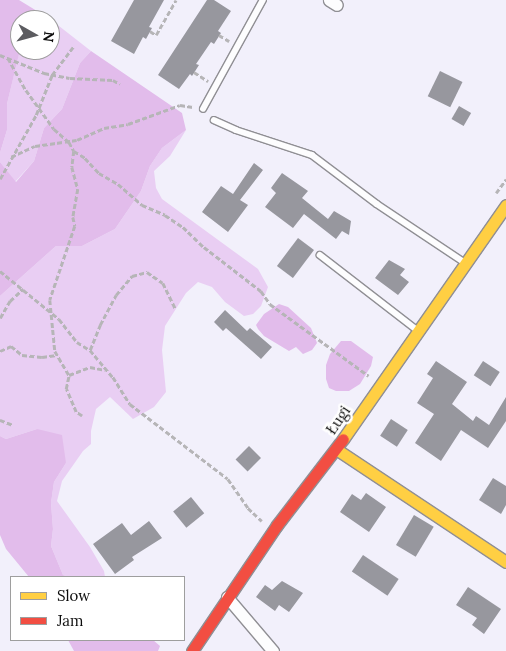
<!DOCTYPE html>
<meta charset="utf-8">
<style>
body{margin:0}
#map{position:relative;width:506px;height:651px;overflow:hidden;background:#f2f0fb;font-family:Lora,serif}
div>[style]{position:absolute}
.green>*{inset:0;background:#e9cef3}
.forest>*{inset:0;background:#e2bceb}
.building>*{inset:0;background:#97979e;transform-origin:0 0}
.path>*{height:2.5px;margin-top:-1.25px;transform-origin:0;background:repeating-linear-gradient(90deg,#b6b5b7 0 5px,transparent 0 7.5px)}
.roads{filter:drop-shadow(1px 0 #908f94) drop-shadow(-1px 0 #908f94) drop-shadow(0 1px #908f94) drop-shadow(0 -1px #908f94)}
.lane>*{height:5.5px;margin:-2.75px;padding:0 2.75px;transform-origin:2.75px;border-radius:2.75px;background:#fdfdfe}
.street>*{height:11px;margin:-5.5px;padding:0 5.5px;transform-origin:5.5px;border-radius:5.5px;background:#fdfdfe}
.slow>*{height:11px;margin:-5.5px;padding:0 5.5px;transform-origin:5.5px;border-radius:5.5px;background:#ffcf43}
.jam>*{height:11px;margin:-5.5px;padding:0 5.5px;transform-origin:5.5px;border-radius:5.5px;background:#f24e42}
span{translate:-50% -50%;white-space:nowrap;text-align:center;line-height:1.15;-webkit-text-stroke:5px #fff;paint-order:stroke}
.street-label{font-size:15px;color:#0c0c0c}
.legend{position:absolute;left:10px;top:576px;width:175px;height:65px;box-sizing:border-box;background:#fff;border:1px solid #9e9e9e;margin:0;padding:6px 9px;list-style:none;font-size:15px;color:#0c0c0c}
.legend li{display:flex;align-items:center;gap:10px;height:25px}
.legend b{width:25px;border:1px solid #9e9e9e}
.north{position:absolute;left:10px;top:10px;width:50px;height:50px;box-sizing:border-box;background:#fff;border:1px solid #9e9e9e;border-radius:50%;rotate:97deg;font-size:14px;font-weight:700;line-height:20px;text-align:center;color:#0c0c0c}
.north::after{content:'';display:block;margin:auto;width:18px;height:22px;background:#5c5c60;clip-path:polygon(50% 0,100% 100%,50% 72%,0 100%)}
</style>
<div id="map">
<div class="green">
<i style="clip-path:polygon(50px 19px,91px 51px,80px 63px,62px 109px,44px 128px,34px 161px,15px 182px,0 162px,0 153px,7px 130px,7px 104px,19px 53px,50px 50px)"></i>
<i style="clip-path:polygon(186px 130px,170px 156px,154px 171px,156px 188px,162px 199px,258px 269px,268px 287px,261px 306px,253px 314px,244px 316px,225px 302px,212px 287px,198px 282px,186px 293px,165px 326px,162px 350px,166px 392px,154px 407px,133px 419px,110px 397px,96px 409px,91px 431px,91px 444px,83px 451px,62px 481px,57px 501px,90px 547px,104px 571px,105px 577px,69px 577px,63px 575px,51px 546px,53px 529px,51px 503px,54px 482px,66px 463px,37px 429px,6px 439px,0 436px,0 296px,56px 246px,82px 246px,115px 229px,141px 191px,150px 166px,162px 148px)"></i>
</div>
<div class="forest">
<i style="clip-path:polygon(0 0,19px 0,50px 19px,20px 20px,20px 50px,37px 50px,19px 54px,7px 104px,7px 130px,0 153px)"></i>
<i style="clip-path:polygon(91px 51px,182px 113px,186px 130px,162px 148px,150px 166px,141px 191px,115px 229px,82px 246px,56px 246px,0 296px,0 162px,16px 182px,34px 161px,44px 128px,62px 109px,80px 63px)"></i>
<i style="clip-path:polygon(279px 304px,288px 307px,311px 328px,317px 343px,312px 350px,303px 354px,296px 347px,289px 351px,264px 336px,258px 329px,256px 325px,264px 314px)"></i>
<i style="clip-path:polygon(341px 341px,351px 341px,373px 357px,371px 366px,360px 384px,349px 391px,336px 391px,329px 388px,326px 379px,326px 365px,330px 354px)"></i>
<i style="clip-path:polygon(37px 429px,62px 435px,66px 463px,54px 482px,51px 503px,53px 529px,51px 546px,63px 575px,69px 577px,29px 577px,6px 549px,0 535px,0 436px,6px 439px)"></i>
<i style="clip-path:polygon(68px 640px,153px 640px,160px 646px,158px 651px,74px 651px)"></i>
</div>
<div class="building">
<i style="clip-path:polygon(134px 0,164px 0,149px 27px,152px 28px,146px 39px,143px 37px,134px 54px,111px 41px)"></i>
<i style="clip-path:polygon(207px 0,214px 0,231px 11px,218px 31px,221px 33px,214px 44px,211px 42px,196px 64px,199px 65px,192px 76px,190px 74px,179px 89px,158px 75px)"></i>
<i style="left:440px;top:71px;width:25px;height:28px;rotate:26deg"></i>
<i style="left:459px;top:106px;width:14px;height:15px;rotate:30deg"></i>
<i style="clip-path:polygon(254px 163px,263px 170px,240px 200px,248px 205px,228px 232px,202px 212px,221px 186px,233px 194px)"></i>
<i style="clip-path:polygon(282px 173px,308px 191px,302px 198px,328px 219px,334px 211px,351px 221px,349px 235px,342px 231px,336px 239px,304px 214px,293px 228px,265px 207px,276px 193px,271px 188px)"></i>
<i style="left:298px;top:238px;width:20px;height:35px;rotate:37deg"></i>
<i style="clip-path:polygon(389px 260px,405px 269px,400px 275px,409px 282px,398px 295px,375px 278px)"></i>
<i style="clip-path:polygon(225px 310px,247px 331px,250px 328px,272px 347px,261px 359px,226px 328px,223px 331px,214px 322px)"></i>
<i style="clip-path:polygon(436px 361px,467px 382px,452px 404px,473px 421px,476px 416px,489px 425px,506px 397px,506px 421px,488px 448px,461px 430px,441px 461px,415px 443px,434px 414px,417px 403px,433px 378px,427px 374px)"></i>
<i style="left:483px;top:361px;width:20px;height:17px;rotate:33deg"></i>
<i style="left:391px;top:419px;width:20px;height:20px;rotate:33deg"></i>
<i style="left:249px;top:446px;width:17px;height:19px;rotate:45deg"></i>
<i style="clip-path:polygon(493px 478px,506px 486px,506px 505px,501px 514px,479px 500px)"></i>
<i style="clip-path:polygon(366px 493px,386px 507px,369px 532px,340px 512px,352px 494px,361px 500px)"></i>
<i style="left:191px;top:497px;width:21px;height:23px;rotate:51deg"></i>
<i style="left:414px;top:515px;width:23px;height:35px;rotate:31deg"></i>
<i style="clip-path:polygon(149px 521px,162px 538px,132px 557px,134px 560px,115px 574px,93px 544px,122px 523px,131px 535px)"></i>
<i style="left:363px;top:555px;width:43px;height:20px;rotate:34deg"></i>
<i style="clip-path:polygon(282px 581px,303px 593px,289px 612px,279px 605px,275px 611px,256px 597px,265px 585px,272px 590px)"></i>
<i style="clip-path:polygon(468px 587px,501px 609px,484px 634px,472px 625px,477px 618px,456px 605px)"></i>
</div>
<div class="path">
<i style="left:150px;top:31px;width:7px;rotate:34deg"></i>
<i style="left:156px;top:35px;width:40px;rotate:-60.3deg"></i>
<i style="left:219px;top:35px;width:12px;rotate:31deg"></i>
<i style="left:0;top:55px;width:48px;rotate:22.2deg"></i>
<i style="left:44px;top:73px;width:26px;rotate:11deg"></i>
<i style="left:70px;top:78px;width:43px;rotate:2.7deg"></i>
<i style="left:113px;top:80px;width:8px;rotate:30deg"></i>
<i style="left:8px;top:58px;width:37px;rotate:61deg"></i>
<i style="left:26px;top:90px;width:48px;rotate:54.3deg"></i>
<i style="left:54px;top:129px;width:20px;rotate:41deg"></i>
<i style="left:69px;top:142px;width:10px;rotate:61deg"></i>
<i style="left:74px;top:151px;width:16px;rotate:97deg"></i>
<i style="left:72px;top:167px;width:23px;rotate:75deg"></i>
<i style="left:78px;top:189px;width:28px;rotate:100deg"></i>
<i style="left:73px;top:217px;width:9px;rotate:77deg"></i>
<i style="left:75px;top:226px;width:78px;rotate:108.7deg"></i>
<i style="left:50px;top:300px;width:51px;rotate:84.4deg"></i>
<i style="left:55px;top:351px;width:28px;rotate:60deg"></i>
<i style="left:194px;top:72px;width:17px;rotate:33deg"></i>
<i style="left:74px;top:151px;width:13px;rotate:32deg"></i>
<i style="left:85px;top:158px;width:21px;rotate:47deg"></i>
<i style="left:99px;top:173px;width:22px;rotate:30deg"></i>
<i style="left:118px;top:184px;width:32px;rotate:41deg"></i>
<i style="left:142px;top:205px;width:25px;rotate:23deg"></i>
<i style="left:165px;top:215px;width:22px;rotate:34deg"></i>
<i style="left:183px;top:227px;width:29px;rotate:44deg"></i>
<i style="left:204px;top:247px;width:72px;rotate:37.7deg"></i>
<i style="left:261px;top:291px;width:16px;rotate:55deg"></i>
<i style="left:270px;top:304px;width:122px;rotate:36deg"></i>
<i style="left:11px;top:157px;width:26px;rotate:-25deg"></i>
<i style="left:35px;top:146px;width:42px;rotate:-8.1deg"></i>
<i style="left:77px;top:140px;width:30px;rotate:-24deg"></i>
<i style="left:104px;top:128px;width:24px;rotate:-9deg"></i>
<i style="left:128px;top:124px;width:55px;rotate:-20.1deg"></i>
<i style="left:180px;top:105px;width:13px;rotate:9deg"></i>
<i style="left:0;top:179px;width:73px;rotate:-60.6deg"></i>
<i style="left:36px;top:115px;width:43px;rotate:-68.2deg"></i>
<i style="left:52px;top:75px;width:35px;rotate:-53deg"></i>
<i style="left:496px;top:193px;width:17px;rotate:-54deg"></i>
<i style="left:0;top:271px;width:76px;rotate:39.1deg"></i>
<i style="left:59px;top:319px;width:29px;rotate:52deg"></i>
<i style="left:77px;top:342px;width:15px;rotate:32deg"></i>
<i style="left:90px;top:350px;width:35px;rotate:50deg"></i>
<i style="left:113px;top:377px;width:32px;rotate:58deg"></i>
<i style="left:130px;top:404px;width:123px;rotate:37.4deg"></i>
<i style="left:228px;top:479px;width:35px;rotate:55deg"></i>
<i style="left:248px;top:508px;width:19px;rotate:43deg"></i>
<i style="left:0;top:318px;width:20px;rotate:-60deg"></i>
<i style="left:10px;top:301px;width:18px;rotate:-43deg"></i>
<i style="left:90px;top:350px;width:27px;rotate:-68deg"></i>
<i style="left:100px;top:325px;width:34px;rotate:-62deg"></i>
<i style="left:116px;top:295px;width:25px;rotate:-50deg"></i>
<i style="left:132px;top:276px;width:16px;rotate:-15deg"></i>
<i style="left:147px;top:272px;width:19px;rotate:35deg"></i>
<i style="left:163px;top:283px;width:28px;rotate:64deg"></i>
<i style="left:0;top:351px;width:12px;rotate:-24deg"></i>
<i style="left:11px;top:346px;width:14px;rotate:39deg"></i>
<i style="left:22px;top:355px;width:20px;rotate:6deg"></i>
<i style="left:42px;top:357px;width:15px;rotate:-8deg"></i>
<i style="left:82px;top:416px;width:7px;rotate:-146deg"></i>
<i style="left:76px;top:412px;width:25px;rotate:-113deg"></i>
<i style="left:66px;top:389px;width:14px;rotate:-78deg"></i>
<i style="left:69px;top:375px;width:22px;rotate:-21deg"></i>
<i style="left:90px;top:367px;width:15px;rotate:11deg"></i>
<i style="left:0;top:420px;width:14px;rotate:21deg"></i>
</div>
<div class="roads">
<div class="lane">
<i style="left:203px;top:109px;width:124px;rotate:-61.2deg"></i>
<i style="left:214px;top:120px;width:24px;rotate:24deg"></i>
<i style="left:236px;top:130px;width:80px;rotate:18.2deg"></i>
<i style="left:312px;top:155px;width:81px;rotate:37deg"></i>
<i style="left:377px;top:204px;width:105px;rotate:33.7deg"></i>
<i style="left:320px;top:255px;width:123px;rotate:37.7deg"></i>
</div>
<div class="street">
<i style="left:329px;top:0;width:9px;rotate:32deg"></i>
<i style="left:227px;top:597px;width:71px;rotate:49.6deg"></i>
</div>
<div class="slow">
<i style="left:343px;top:439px;width:285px;rotate:-55.1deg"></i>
<i style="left:336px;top:449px;width:204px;rotate:33.6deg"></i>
</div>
<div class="jam">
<i style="left:192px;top:651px;width:152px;rotate:-56deg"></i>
<i style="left:277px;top:525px;width:108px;rotate:-52.5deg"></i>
</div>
</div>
<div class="street-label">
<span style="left:338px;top:420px;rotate:-56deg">Ługi</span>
</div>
<ul class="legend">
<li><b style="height:6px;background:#ffcf43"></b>Slow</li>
<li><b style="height:6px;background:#f24e42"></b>Jam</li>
</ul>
<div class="north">N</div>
</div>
